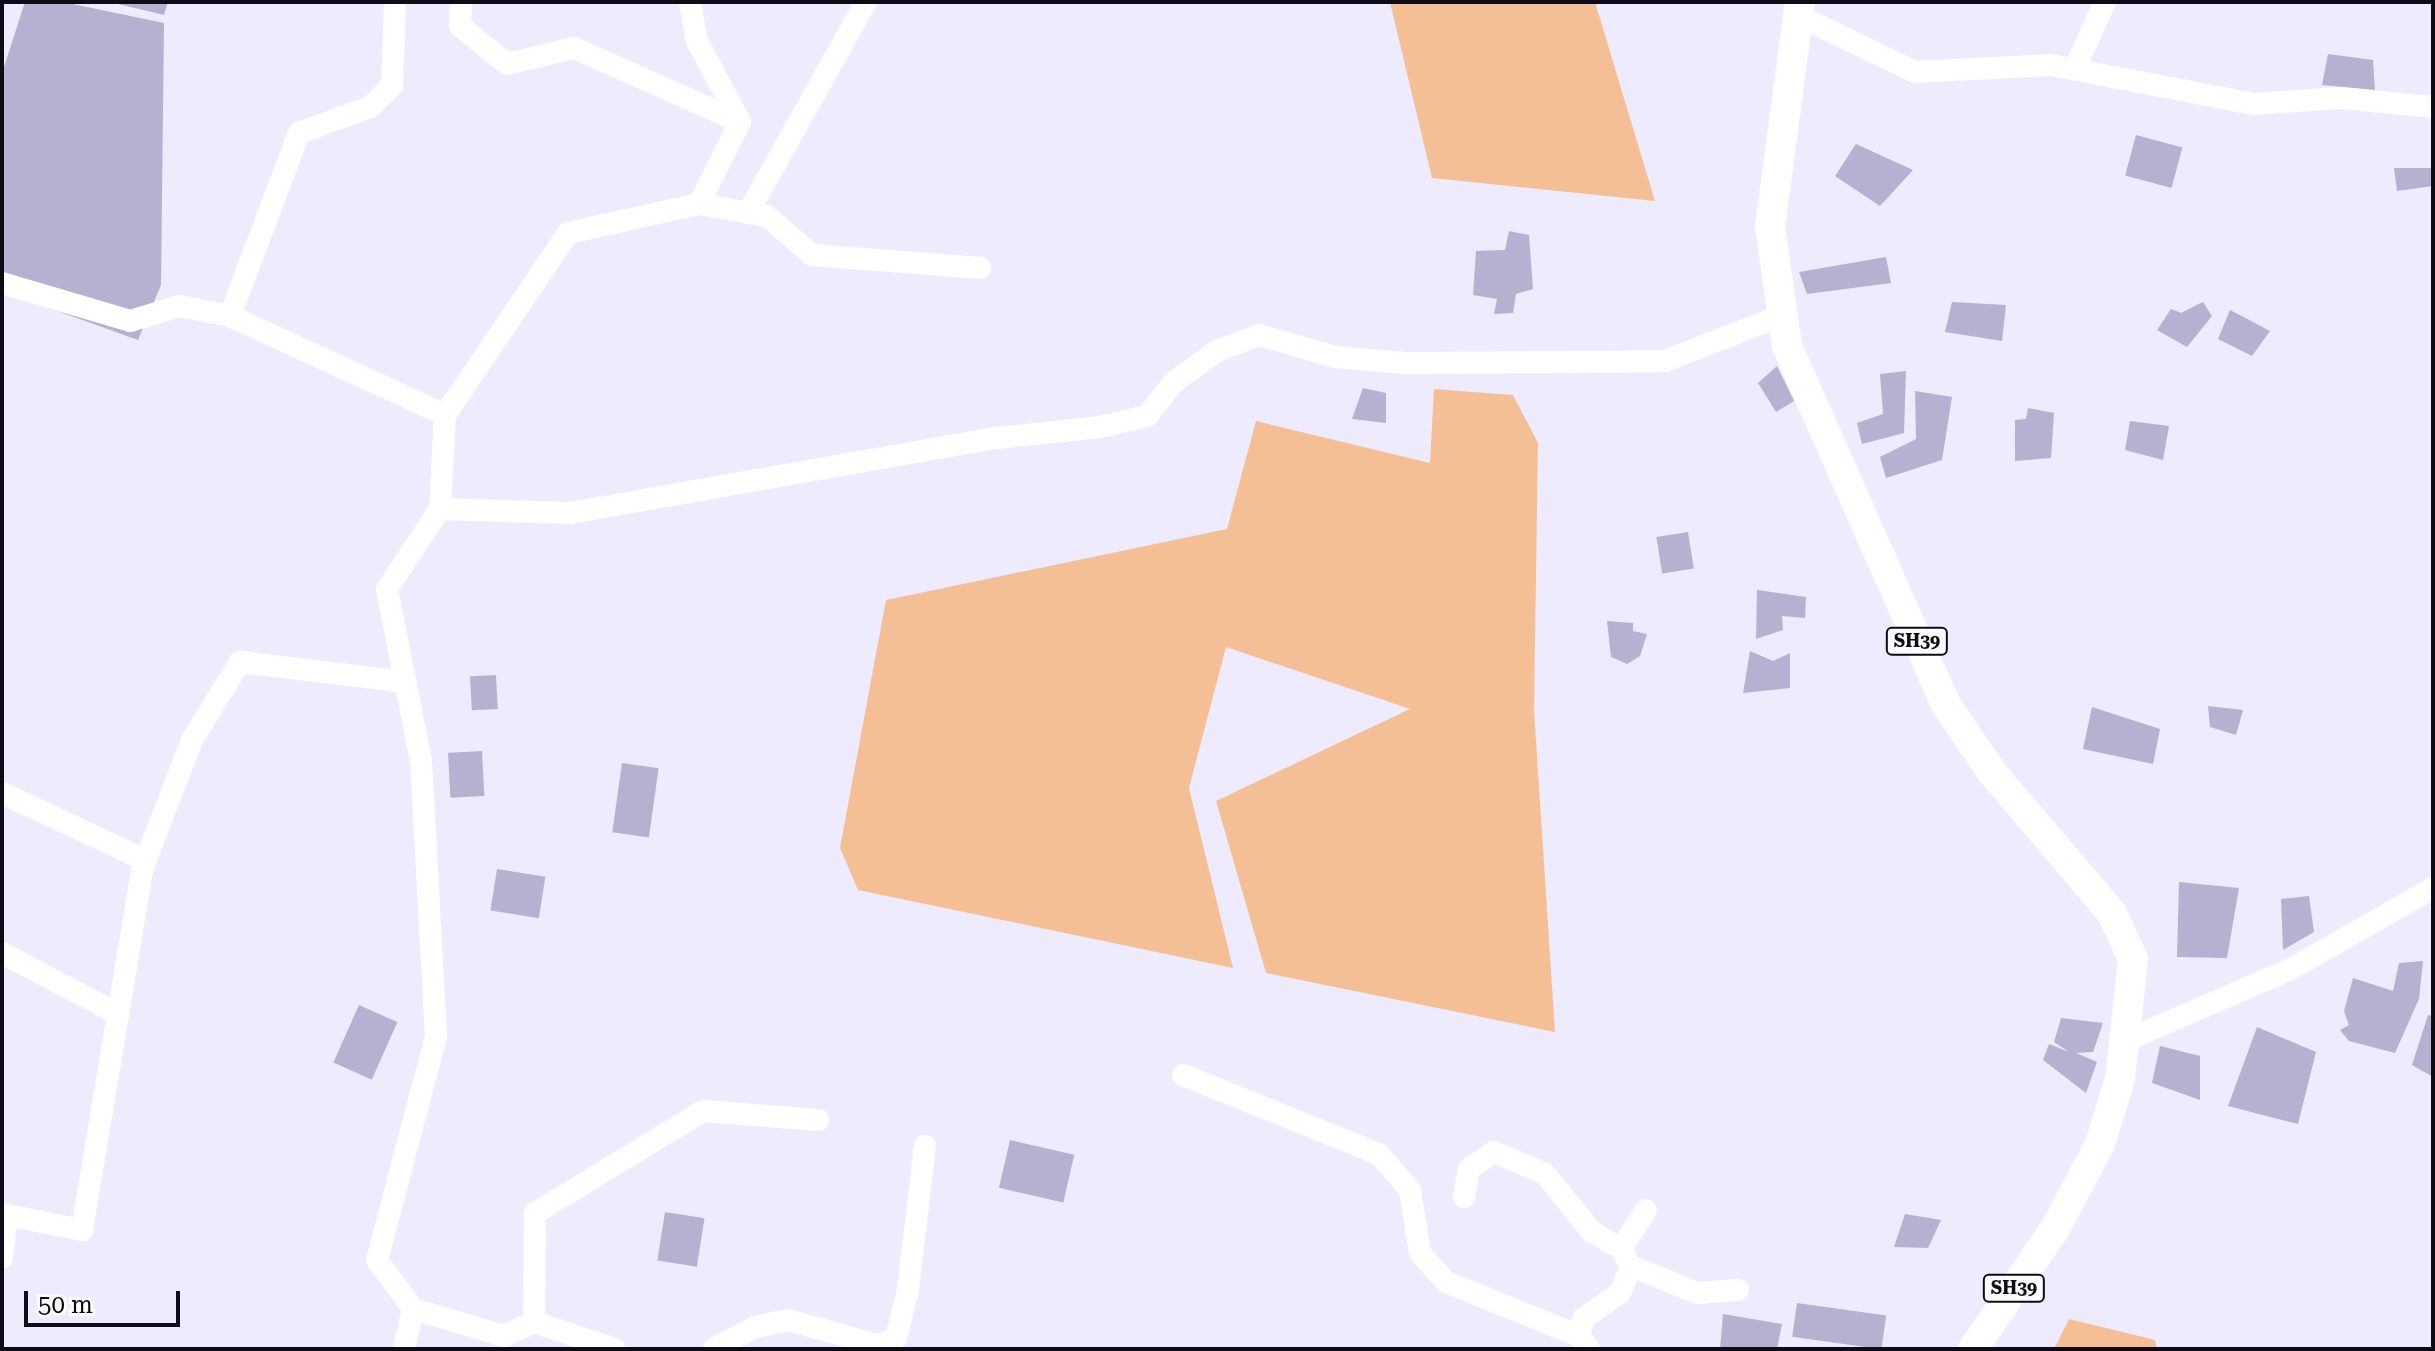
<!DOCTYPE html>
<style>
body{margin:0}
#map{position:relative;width:2435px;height:1351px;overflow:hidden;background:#eeebfe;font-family:"Roboto Serif",serif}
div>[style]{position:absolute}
.green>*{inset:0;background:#f4bf94}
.building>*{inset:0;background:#b6b1d0;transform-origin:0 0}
.minor>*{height:22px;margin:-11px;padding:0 11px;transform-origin:11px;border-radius:11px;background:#fff}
.major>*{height:30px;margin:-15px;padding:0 15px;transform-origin:15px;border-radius:15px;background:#fff}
span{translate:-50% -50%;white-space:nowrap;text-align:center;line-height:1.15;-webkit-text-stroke:7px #fbfbfb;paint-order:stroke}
.shield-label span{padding:2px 6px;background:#fbfbfb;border:2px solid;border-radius:6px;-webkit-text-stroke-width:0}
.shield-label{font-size:18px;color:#0e0b16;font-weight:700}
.frame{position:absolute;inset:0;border:4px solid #0e0b16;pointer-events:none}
.scale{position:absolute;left:24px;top:1291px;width:156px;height:36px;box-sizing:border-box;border:4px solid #0e0b16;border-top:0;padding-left:10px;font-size:24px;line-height:28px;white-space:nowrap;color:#0e0b16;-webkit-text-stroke:6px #fbfbfb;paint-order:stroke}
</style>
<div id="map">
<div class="green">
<i style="clip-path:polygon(1390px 2px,1595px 2px,1655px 201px,1432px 178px)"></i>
<i style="clip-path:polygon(1434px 389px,1513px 395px,1538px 443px,1534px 710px,1555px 1032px,1266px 973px,1216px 801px,1410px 709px,1226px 647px,1189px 788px,1233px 968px,858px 890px,840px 848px,886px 600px,1227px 529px,1256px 421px,1430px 463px)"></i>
<i style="clip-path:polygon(2069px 1319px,2155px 1340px,2157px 1349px,2054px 1349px)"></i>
</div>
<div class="building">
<i style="clip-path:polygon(25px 2px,63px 2px,164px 23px,161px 285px,138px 340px,2px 291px,2px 73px)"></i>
<i style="clip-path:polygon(110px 2px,168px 2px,164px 15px)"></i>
<i style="clip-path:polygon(2328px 54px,2373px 60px,2375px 90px,2322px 85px)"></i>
<i style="left:2136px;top:135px;width:48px;height:42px;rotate:15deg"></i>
<i style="clip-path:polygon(1856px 144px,1913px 170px,1880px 206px,1835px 176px)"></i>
<i style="clip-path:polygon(2394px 168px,2433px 168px,2433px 186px,2397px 191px)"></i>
<i style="clip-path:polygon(1509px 231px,1529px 235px,1533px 289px,1516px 294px,1513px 313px,1494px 314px,1497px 299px,1473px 295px,1476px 251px,1505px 250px)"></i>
<i style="clip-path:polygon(1886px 257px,1891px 283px,1807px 294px,1799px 272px)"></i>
<i style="clip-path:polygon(1952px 302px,2006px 305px,2002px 341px,1945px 332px)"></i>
<i style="clip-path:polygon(2203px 302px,2212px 316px,2187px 347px,2157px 330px,2171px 309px,2181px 313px)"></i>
<i style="clip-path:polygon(2230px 310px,2270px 331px,2252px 356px,2218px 339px)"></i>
<i style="clip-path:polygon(1777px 366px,1794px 401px,1776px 412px,1758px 383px)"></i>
<i style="clip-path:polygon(1906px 371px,1904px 433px,1862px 444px,1857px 423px,1883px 414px,1880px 374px)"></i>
<i style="clip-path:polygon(1363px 388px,1386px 393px,1386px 423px,1352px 419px)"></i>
<i style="clip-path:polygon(1915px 391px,1952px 397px,1942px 460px,1886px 478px,1880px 457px,1916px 439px)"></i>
<i style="clip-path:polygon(2028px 408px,2054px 413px,2051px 458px,2015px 461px,2015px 420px,2026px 419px)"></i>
<i style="clip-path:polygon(2130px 421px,2169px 426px,2163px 460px,2125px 450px)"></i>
<i style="left:1688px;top:532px;width:37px;height:32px;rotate:81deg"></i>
<i style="clip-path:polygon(1757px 590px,1806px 597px,1805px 618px,1782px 616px,1783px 630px,1756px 639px)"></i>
<i style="clip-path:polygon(1607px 621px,1633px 623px,1633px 631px,1647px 634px,1640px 656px,1627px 664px,1611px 657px)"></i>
<i style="clip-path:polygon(1750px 651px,1773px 661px,1790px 653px,1790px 688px,1743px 693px)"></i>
<i style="left:496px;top:675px;width:34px;height:26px;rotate:87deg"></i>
<i style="clip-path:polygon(2208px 706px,2243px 710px,2236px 735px,2210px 727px)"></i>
<i style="clip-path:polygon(2092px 707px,2160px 729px,2153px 764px,2083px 749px)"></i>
<i style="left:482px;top:751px;width:45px;height:34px;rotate:87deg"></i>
<i style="left:622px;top:763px;width:37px;height:70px;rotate:8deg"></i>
<i style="left:497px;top:869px;width:49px;height:42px;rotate:9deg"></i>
<i style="clip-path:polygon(2179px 882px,2239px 888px,2227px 958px,2177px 957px)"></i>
<i style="clip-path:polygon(2309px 896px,2314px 932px,2283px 950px,2281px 899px)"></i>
<i style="clip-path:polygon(2423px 961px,2419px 999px,2395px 1053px,2349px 1041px,2340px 1030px,2349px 1025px,2344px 1011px,2353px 978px,2393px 991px,2399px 963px)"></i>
<i style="left:359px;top:1005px;width:42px;height:63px;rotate:24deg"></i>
<i style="clip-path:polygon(2428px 1015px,2433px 1016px,2433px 1077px,2412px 1065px)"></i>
<i style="clip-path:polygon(2061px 1018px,2103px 1023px,2093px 1052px,2076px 1053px,2097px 1062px,2086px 1093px,2043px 1060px,2049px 1044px,2069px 1052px,2054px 1042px)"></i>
<i style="clip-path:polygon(2257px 1027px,2316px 1052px,2298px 1124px,2228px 1106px)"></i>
<i style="clip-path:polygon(2160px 1046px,2200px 1056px,2200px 1100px,2152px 1083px)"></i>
<i style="left:1010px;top:1140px;width:66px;height:49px;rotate:13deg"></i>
<i style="left:665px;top:1212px;width:40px;height:49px;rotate:9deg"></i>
<i style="clip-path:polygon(1905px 1214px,1941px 1220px,1928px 1248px,1894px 1247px)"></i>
<i style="left:1797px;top:1303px;width:90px;height:34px;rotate:8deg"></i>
<i style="clip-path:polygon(1723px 1314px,1782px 1324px,1777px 1349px,1720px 1349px)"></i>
</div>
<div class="minor">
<i style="left:395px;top:2px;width:84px;rotate:92deg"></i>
<i style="left:392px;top:86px;width:30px;rotate:136deg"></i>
<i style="left:370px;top:107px;width:76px;rotate:159.9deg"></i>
<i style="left:299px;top:133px;width:196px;rotate:110.7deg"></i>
<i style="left:230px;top:316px;width:237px;rotate:24.7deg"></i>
<i style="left:461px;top:2px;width:24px;rotate:92deg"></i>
<i style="left:460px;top:26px;width:60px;rotate:39deg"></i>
<i style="left:507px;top:64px;width:69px;rotate:-13.4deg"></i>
<i style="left:574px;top:48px;width:182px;rotate:24deg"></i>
<i style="left:690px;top:2px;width:40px;rotate:80deg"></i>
<i style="left:697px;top:41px;width:92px;rotate:62deg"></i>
<i style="left:1799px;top:16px;width:129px;rotate:25.8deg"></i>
<i style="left:1915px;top:72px;width:136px;rotate:-2.9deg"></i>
<i style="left:2051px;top:65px;width:207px;rotate:10.9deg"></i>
<i style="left:2254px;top:104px;width:86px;rotate:-4deg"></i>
<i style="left:2340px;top:98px;width:93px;rotate:5.5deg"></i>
<i style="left:2075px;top:68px;width:72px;rotate:-65.6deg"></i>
<i style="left:699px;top:204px;width:69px;rotate:10deg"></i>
<i style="left:767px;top:216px;width:60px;rotate:40.9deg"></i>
<i style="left:812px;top:255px;width:169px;rotate:4.4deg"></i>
<i style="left:748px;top:213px;width:242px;rotate:-60.8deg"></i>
<i style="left:2px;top:283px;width:134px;rotate:16.5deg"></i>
<i style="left:130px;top:321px;width:52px;rotate:-16.7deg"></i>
<i style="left:180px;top:306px;width:51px;rotate:11.3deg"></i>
<i style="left:440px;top:509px;width:94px;rotate:-87deg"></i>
<i style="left:445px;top:415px;width:220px;rotate:-55.9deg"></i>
<i style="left:568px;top:233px;width:134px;rotate:-12.5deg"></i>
<i style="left:699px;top:204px;width:92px;rotate:-63.4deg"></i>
<i style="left:2px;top:793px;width:158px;rotate:25.1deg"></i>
<i style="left:2px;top:953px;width:131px;rotate:27.7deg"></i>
<i style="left:2127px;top:1040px;width:179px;rotate:-23.4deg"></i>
<i style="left:2291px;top:969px;width:163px;rotate:-29.7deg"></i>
<i style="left:1183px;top:1075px;width:211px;rotate:22deg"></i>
<i style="left:1379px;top:1154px;width:48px;rotate:49.3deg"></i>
<i style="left:1410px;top:1190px;width:64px;rotate:81deg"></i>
<i style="left:1420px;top:1253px;width:39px;rotate:48deg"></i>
<i style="left:1446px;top:1282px;width:144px;rotate:22.1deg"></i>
<i style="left:1579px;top:1336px;width:16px;rotate:52deg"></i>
<i style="left:818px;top:1120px;width:115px;rotate:-175.5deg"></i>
<i style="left:703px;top:1111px;width:197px;rotate:148.7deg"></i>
<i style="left:535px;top:1213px;width:109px;rotate:90.5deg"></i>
<i style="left:534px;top:1322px;width:33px;rotate:155deg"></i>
<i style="left:504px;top:1336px;width:95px;rotate:-163.5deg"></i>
<i style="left:413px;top:1309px;width:61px;rotate:-126.3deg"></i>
<i style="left:377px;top:1260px;width:231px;rotate:-75.2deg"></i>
<i style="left:436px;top:1037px;width:276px;rotate:-93.1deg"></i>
<i style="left:421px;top:761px;width:175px;rotate:-101.2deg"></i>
<i style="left:387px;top:589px;width:96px;rotate:-56.5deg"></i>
<i style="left:440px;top:509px;width:130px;rotate:1.8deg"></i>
<i style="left:570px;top:513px;width:434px;rotate:-10deg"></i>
<i style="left:997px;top:438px;width:104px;rotate:-6.1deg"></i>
<i style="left:1100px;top:427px;width:48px;rotate:-13.2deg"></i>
<i style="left:1147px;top:416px;width:43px;rotate:-51.5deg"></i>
<i style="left:1174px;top:382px;width:53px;rotate:-35.8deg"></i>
<i style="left:1217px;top:351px;width:45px;rotate:-20.9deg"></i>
<i style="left:1259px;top:335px;width:79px;rotate:16.1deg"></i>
<i style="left:1335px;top:357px;width:70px;rotate:4.9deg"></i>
<i style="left:1405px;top:363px;width:260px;rotate:-0.4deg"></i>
<i style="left:1665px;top:361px;width:127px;rotate:-21.3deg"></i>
<i style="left:1464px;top:1197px;width:28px;rotate:-80deg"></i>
<i style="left:1469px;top:1169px;width:30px;rotate:-34deg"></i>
<i style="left:1494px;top:1152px;width:56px;rotate:23.3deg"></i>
<i style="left:1545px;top:1174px;width:75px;rotate:51deg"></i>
<i style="left:1592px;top:1232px;width:34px;rotate:30deg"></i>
<i style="left:1621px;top:1249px;width:20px;rotate:60deg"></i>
<i style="left:1631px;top:1266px;width:29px;rotate:112deg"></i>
<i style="left:1620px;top:1293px;width:44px;rotate:145.2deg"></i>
<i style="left:1584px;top:1318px;width:19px;rotate:106deg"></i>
<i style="left:2px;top:1214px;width:82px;rotate:11.3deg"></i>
<i style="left:82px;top:1230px;width:368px;rotate:-80.5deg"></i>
<i style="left:143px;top:867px;width:136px;rotate:-68.9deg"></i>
<i style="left:192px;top:740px;width:92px;rotate:-58.4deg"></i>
<i style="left:240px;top:662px;width:166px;rotate:6.9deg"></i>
<i style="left:1621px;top:1249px;width:46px;rotate:-57.3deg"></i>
<i style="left:2px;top:1258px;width:43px;rotate:-83.4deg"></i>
<i style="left:1631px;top:1266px;width:71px;rotate:22.2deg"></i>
<i style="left:1697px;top:1293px;width:41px;rotate:-4.2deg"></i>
<i style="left:534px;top:1322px;width:85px;rotate:18.4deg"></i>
<i style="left:882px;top:1344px;width:15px;rotate:-23deg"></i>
<i style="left:896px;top:1338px;width:49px;rotate:-76deg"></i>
<i style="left:908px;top:1290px;width:145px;rotate:-83.3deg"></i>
<i style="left:404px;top:1349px;width:41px;rotate:-77.3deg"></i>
<i style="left:714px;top:1349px;width:47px;rotate:-28.2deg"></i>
<i style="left:755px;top:1327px;width:34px;rotate:-12deg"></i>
<i style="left:788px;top:1320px;width:108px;rotate:15.6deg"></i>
</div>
<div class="major">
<i style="left:1800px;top:2px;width:226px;rotate:97.6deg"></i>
<i style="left:1770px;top:226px;width:121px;rotate:81.9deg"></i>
<i style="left:1787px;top:346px;width:390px;rotate:66.1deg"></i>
<i style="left:1945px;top:703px;width:82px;rotate:55.9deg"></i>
<i style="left:1991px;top:771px;width:187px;rotate:49.6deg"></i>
<i style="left:2112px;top:913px;width:51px;rotate:65.5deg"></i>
<i style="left:2133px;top:959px;width:121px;rotate:96.2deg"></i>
<i style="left:2120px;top:1079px;width:68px;rotate:107.1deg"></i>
<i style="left:2100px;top:1144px;width:94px;rotate:117.9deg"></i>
<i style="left:2056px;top:1227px;width:148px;rotate:124.2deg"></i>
</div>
<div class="shield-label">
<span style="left:1917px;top:641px">SH39</span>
<span style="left:2014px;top:1288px">SH39</span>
</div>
<div class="frame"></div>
<div class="scale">50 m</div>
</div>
